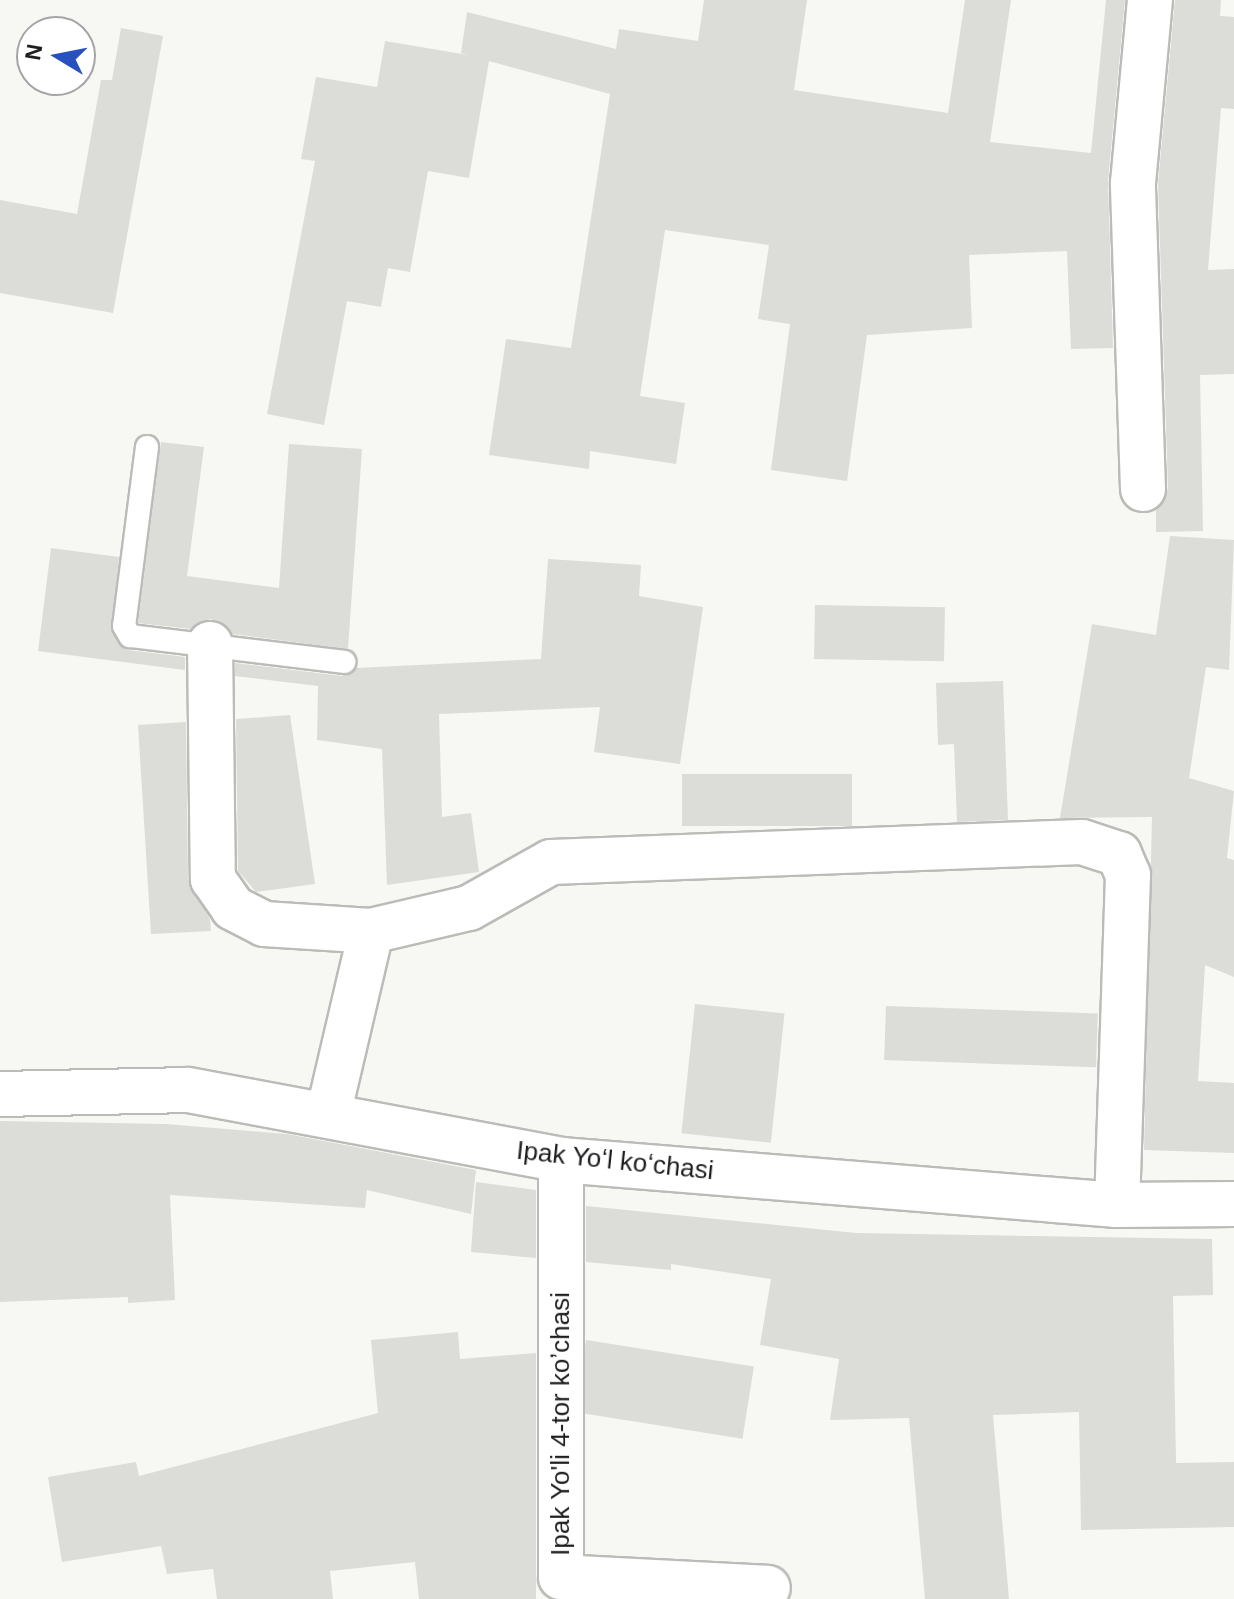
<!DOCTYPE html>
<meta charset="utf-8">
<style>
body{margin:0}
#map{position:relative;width:1234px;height:1599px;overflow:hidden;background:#f7f8f3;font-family:Arial,sans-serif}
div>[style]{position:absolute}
.building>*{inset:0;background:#dcdcd8;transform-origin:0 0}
.roads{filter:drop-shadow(2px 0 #bbbcb7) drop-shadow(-2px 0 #bbbcb7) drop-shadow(0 2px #bbbcb7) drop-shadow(0 -2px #bbbcb7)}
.service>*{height:22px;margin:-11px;padding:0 11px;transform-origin:11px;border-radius:11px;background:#fff}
.minor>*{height:44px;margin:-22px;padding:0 22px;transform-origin:22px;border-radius:22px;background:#fff}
.tertiary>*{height:44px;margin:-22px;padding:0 22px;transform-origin:22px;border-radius:22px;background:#fff}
span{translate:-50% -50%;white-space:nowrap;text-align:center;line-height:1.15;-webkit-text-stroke:7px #fff;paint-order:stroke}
.street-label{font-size:26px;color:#1e1e1d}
.north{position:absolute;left:16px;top:16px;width:80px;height:80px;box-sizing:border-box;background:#fff;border:2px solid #a5a5a5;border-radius:50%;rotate:280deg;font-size:22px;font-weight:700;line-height:32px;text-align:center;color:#1e1e1d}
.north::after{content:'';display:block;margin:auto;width:28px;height:36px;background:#2851c0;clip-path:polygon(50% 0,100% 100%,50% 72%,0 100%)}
</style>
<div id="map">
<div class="building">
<i style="clip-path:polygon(704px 0,807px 0,794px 90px,948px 113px,965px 0,1011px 0,990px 142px,1091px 153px,1106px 0,1125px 0,1108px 181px,1113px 348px,1071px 349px,1067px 251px,969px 255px,972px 328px,867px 335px,847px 481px,771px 470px,790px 324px,758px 319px,769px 245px,665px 230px,640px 396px,685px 403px,676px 464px,590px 451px,589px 469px,489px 455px,506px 339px,571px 348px,610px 94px,489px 61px,469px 178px,428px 171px,410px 272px,388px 268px,381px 307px,347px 301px,324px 425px,267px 414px,315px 161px,301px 159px,316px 77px,377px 87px,385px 41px,468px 55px,461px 53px,467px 12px,616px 49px,619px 29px,698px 41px)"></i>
<i style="clip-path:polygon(1175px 0,1221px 0,1220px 16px,1234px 17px,1234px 109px,1221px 108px,1208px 270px,1234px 269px,1234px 374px,1200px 375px,1203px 531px,1156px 532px,1156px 510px,1168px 488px,1158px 184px)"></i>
<i style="clip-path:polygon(121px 28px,163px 36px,113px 313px,0 293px,0 200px,77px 214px,101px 80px,112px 80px)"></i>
<i style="clip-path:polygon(161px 442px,204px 447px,187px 576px,279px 588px,289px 444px,362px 449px,348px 649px,232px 634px,223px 623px,210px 619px,191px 629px,138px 623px)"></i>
<i style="clip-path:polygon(1170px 536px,1234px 540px,1229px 670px,1206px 667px,1189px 778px,1234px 791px,1227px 858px,1234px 860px,1234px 977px,1205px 965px,1198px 1081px,1234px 1083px,1234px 1153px,1144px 1150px,1152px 817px,1060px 818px,1092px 624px,1156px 635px)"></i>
<i style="clip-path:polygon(51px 548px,119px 557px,112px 633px,128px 650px,185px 657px,185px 670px,38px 651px)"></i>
<i style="clip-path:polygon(548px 559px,641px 565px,639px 596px,703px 607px,680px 764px,594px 752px,600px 707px,439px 714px,442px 817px,471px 813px,479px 872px,387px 885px,382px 749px,317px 740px,318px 686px,235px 676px,235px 663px,342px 676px,356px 668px,541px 659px)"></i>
<i style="left:815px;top:605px;width:130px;height:54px;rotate:1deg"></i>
<i style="clip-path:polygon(1003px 681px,1008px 820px,957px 822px,954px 744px,938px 745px,936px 683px)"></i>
<i style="clip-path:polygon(290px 715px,315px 884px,256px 892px,238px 871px,236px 719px)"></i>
<i style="clip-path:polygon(186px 722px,188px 879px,210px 919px,211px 931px,151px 934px,138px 725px)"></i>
<i style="left:852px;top:774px;width:52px;height:170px;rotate:90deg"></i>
<i style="left:695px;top:1004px;width:90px;height:130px;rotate:6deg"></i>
<i style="left:886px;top:1006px;width:212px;height:54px;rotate:2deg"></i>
<i style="clip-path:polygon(0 1121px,166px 1124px,287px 1134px,476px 1170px,471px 1214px,367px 1190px,365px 1208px,170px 1195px,175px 1300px,128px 1303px,128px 1297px,0 1302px)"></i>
<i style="clip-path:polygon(476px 1182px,536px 1190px,536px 1258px,471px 1252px)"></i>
<i style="clip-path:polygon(586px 1206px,856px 1233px,1212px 1239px,1213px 1295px,1173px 1296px,1176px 1463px,1234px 1462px,1234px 1527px,1081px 1530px,1079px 1412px,993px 1415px,1009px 1599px,925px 1599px,909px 1418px,830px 1420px,839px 1359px,760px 1345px,771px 1279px,671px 1264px,671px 1270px,586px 1262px)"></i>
<i style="clip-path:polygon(458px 1332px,460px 1359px,536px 1353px,536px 1599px,419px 1599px,415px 1562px,330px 1571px,333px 1599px,217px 1599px,213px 1569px,167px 1574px,161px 1546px,62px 1562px,48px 1477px,136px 1462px,139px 1476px,378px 1413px,371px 1340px)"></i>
<i style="left:586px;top:1340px;width:170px;height:73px;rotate:9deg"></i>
</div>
<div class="roads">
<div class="service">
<i style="left:147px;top:447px;width:180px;rotate:97.3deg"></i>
<i style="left:124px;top:626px;width:12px;rotate:59deg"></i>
<i style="left:130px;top:636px;width:216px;rotate:6.9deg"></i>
</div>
<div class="minor">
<i style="left:1143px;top:489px;width:306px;rotate:-91.9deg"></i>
<i style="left:1133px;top:183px;width:184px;rotate:-84.7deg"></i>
<i style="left:210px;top:644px;width:235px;rotate:89.3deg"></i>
<i style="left:213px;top:879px;width:35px;rotate:55deg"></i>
<i style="left:233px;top:908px;width:35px;rotate:27deg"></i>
<i style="left:264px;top:924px;width:107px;rotate:3.7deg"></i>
<i style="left:328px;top:1115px;width:189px;rotate:-76.8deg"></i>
<i style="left:371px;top:931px;width:101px;rotate:-13.2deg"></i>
<i style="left:469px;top:908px;width:94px;rotate:-29.3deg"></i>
<i style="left:551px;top:862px;width:531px;rotate:-2.16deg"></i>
<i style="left:1082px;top:842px;width:39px;rotate:18deg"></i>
<i style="left:1119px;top:854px;width:23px;rotate:67deg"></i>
<i style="left:1128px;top:875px;width:330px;rotate:91.9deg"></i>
<i style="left:561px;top:1160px;width:417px;rotate:90deg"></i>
<i style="left:561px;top:1577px;width:207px;rotate:3deg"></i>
</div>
<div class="tertiary">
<i style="left:0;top:1094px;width:188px;rotate:-1.2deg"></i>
<i style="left:188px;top:1090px;width:380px;rotate:10.6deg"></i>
<i style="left:561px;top:1160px;width:558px;rotate:4.63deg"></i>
<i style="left:1117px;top:1205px;width:117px;rotate:-0.5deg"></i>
</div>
</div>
<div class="street-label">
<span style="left:615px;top:1161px;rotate:6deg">Ipak Yoʻl koʻchasi</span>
<span style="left:561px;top:1424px;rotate:-90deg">Ipak Yo'li 4-tor koʼchasi</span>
</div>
<div class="north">N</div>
</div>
